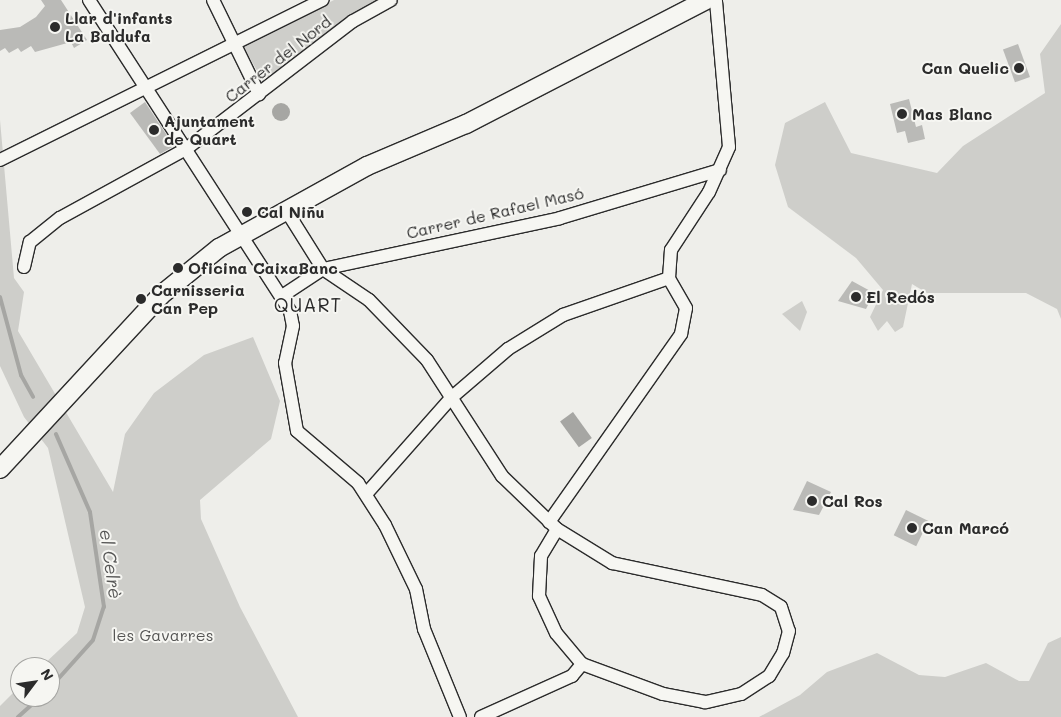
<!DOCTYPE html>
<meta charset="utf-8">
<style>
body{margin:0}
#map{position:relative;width:1061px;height:717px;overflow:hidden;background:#eeeeea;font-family:Mali,sans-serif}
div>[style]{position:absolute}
.green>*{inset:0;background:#cececa}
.water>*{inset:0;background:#a6a6a3;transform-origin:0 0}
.round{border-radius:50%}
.stream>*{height:4px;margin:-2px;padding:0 2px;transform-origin:2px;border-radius:2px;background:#a6a6a3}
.building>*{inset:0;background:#babab7;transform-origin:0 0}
.roads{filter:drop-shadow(1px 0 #2b2b2b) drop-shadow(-1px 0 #2b2b2b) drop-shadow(0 1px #2b2b2b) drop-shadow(0 -1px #2b2b2b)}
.street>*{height:12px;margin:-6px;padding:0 6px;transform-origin:6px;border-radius:6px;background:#f6f6f2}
.secondary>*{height:18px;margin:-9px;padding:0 9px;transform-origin:9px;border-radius:9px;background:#f6f6f2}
.dots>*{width:14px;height:14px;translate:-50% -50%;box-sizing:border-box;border:2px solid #f6f6f2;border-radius:50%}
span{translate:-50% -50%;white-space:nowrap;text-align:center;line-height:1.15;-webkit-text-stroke:4px #f6f6f2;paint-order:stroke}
.poi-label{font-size:16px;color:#2b2b2b;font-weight:700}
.left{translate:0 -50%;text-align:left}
.right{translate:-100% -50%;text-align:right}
.street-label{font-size:16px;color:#2b2b2b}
.park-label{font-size:16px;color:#545453}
.water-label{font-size:18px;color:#565655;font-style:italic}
.quarter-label{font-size:19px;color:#2b2b2b;letter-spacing:1px}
.north{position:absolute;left:10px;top:657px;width:50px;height:50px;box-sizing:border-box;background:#f6f6f2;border:1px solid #a5a5a2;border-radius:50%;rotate:59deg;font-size:14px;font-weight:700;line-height:20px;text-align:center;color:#2b2b2b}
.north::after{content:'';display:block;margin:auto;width:18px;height:22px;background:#2b2b2b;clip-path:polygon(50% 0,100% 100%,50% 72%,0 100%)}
</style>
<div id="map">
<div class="green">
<i style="clip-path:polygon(334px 0,380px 0,264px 83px,243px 46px)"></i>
<i style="clip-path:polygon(1061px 24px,1061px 319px,1057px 309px,1026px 293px,927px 293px,912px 284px,903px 327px,895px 332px,887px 321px,878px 331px,870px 317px,883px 290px,856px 258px,788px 207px,775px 165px,785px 123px,825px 102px,851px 153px,937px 173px,963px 146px,1045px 93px,1040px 54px)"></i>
<i style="clip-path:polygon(0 120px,14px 278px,24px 292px,18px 331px,113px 492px,125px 434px,154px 393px,204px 355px,253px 337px,280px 401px,271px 439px,200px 500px,201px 519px,240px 607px,298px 717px,0 717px,0 706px,20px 686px,20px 697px,50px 697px,50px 667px,41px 667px,77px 633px,85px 607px,48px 448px,24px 417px,0 366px)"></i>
<i style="clip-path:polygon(802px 301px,807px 312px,800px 331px,782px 314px)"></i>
<i style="clip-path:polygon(1061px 637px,1061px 717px,759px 717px,800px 695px,827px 672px,877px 653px,919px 675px,945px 677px,986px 663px,1019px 681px,1029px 681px,1048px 643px)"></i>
</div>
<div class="water">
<i class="round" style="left:272px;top:103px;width:18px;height:18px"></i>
<i style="left:573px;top:412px;width:32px;height:16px;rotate:54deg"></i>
</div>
<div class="stream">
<i style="left:0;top:297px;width:81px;rotate:74.9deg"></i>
<i style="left:21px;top:375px;width:25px;rotate:61deg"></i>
<i style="left:50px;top:688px;width:64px;rotate:-48.1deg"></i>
<i style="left:93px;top:640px;width:35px;rotate:-72deg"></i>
<i style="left:104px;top:607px;width:96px;rotate:-98.4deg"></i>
<i style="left:90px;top:512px;width:85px;rotate:-113.6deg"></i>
<i style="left:18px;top:717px;width:30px;rotate:-42deg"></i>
</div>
<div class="building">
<i style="clip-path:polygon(41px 0,61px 0,87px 40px,74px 48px,71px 42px,35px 52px,31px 46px,21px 52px,18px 48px,9px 53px,5px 48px,0 51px,0 30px,20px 27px,36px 17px,45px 6px)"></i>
<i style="left:1018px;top:44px;width:35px;height:16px;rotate:70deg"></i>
<i style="clip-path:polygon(909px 99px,916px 127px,922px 125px,925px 139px,908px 143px,905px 131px,897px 133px,890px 104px)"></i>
<i style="clip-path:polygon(145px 102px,174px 146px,160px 154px,130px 113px)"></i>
<i style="clip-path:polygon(852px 281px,874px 293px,866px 309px,838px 301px)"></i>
<i style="clip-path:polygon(807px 481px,831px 492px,819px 515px,793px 510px)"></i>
<i style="left:906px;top:510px;width:25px;height:28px;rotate:26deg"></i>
</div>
<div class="roads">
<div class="street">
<i style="left:89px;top:0;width:370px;rotate:57.1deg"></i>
<i style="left:290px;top:311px;width:15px;rotate:79deg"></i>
<i style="left:293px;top:326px;width:38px;rotate:102deg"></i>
<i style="left:285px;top:363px;width:69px;rotate:80deg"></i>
<i style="left:297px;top:431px;width:80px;rotate:40.4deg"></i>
<i style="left:358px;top:483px;width:50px;rotate:57.3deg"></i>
<i style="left:385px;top:525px;width:71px;rotate:64.2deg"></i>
<i style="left:416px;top:589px;width:41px;rotate:78.7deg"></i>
<i style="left:424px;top:629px;width:95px;rotate:67.8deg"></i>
<i style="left:213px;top:0;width:105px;rotate:63.9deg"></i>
<i style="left:0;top:160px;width:360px;rotate:-26.4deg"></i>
<i style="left:286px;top:210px;width:70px;rotate:57.9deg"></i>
<i style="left:323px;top:269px;width:55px;rotate:34deg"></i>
<i style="left:369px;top:300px;width:83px;rotate:46deg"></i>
<i style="left:427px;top:360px;width:138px;rotate:57.1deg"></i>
<i style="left:502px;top:476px;width:76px;rotate:43.9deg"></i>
<i style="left:557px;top:529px;width:65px;rotate:31.7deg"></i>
<i style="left:612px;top:563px;width:153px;rotate:12deg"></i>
<i style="left:762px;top:595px;width:22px;rotate:32deg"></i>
<i style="left:781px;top:607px;width:25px;rotate:72deg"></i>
<i style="left:789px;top:631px;width:23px;rotate:105deg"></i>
<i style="left:783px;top:653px;width:27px;rotate:121deg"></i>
<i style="left:769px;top:676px;width:33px;rotate:147deg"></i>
<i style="left:741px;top:694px;width:37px;rotate:167deg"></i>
<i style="left:705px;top:702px;width:43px;rotate:-169.2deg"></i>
<i style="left:663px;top:694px;width:86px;rotate:-159.7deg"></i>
<i style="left:582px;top:664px;width:40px;rotate:-130deg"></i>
<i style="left:556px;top:633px;width:41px;rotate:-114.7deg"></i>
<i style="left:539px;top:596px;width:40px;rotate:-87.1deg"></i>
<i style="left:541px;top:556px;width:31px;rotate:-59deg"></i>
<i style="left:24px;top:267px;width:26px;rotate:-77deg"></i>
<i style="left:30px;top:242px;width:38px;rotate:-39deg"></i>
<i style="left:60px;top:218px;width:144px;rotate:-28.7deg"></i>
<i style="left:186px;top:149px;width:210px;rotate:-37.5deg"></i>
<i style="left:353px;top:21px;width:43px;rotate:-28.9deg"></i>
<i style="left:282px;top:296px;width:49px;rotate:-33.4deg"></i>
<i style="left:323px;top:269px;width:242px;rotate:-12.1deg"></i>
<i style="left:560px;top:218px;width:167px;rotate:-16.7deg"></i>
<i style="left:367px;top:493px;width:127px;rotate:-48.5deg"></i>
<i style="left:451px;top:398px;width:75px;rotate:-40.7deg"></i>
<i style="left:508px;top:349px;width:65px;rotate:-31.7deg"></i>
<i style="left:563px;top:315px;width:112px;rotate:-19.2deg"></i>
<i style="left:549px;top:522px;width:230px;rotate:-54.9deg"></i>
<i style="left:681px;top:334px;width:26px;rotate:-79deg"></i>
<i style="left:686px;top:308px;width:34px;rotate:-120deg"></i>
<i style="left:669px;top:278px;width:28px;rotate:-86deg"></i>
<i style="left:671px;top:250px;width:69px;rotate:-56.8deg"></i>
<i style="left:709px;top:192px;width:49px;rotate:-66deg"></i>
<i style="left:729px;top:147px;width:148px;rotate:-95.1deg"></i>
<i style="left:481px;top:717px;width:100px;rotate:-24.3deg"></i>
<i style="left:572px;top:676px;width:16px;rotate:-50deg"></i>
</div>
<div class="secondary">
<i style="left:0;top:469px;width:237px;rotate:-47.2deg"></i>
<i style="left:161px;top:295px;width:75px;rotate:-39deg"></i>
<i style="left:219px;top:248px;width:169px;rotate:-29deg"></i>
<i style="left:367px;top:166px;width:108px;rotate:-23deg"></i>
<i style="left:466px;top:124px;width:270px;rotate:-27.3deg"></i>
</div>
</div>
<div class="dots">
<i style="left:55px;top:27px;background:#2b2b2b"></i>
<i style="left:1019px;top:68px;background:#2b2b2b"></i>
<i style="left:902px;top:114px;background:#2b2b2b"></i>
<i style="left:154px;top:130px;background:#2b2b2b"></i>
<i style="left:247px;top:212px;background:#2b2b2b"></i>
<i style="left:178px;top:268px;background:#2b2b2b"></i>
<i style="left:856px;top:297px;background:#2b2b2b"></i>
<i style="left:141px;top:299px;background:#2b2b2b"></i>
<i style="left:812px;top:501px;background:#2b2b2b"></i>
<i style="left:912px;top:528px;background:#2b2b2b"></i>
</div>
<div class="poi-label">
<span class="left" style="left:65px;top:27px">Llar d'infants<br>La Baldufa</span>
<span class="right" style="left:1009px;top:68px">Can Quelic</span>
<span class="left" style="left:912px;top:114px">Mas Blanc</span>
<span class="left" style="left:164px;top:130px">Ajuntament<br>de Quart</span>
<span class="left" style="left:257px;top:212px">Cal Niñu</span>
<span class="left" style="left:188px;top:268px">Oficina CaixaBanc</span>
<span class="left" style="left:151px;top:299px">Carnisseria<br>Can Pep</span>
<span class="left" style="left:866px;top:297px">El Redós</span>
<span class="left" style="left:822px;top:501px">Cal Ros</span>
<span class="left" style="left:922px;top:528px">Can Marcó</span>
</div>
<div class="street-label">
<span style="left:278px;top:59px;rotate:-38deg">Carrer del Nord</span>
<span style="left:495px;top:213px;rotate:-13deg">Carrer de Rafael Masó</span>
</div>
<div class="park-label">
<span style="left:163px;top:635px">les Gavarres</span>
</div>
<div class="water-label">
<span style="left:111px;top:564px;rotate:82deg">el Celrè</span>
</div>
<div class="quarter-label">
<span style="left:308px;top:305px">QUART</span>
</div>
<div class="north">N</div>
</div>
